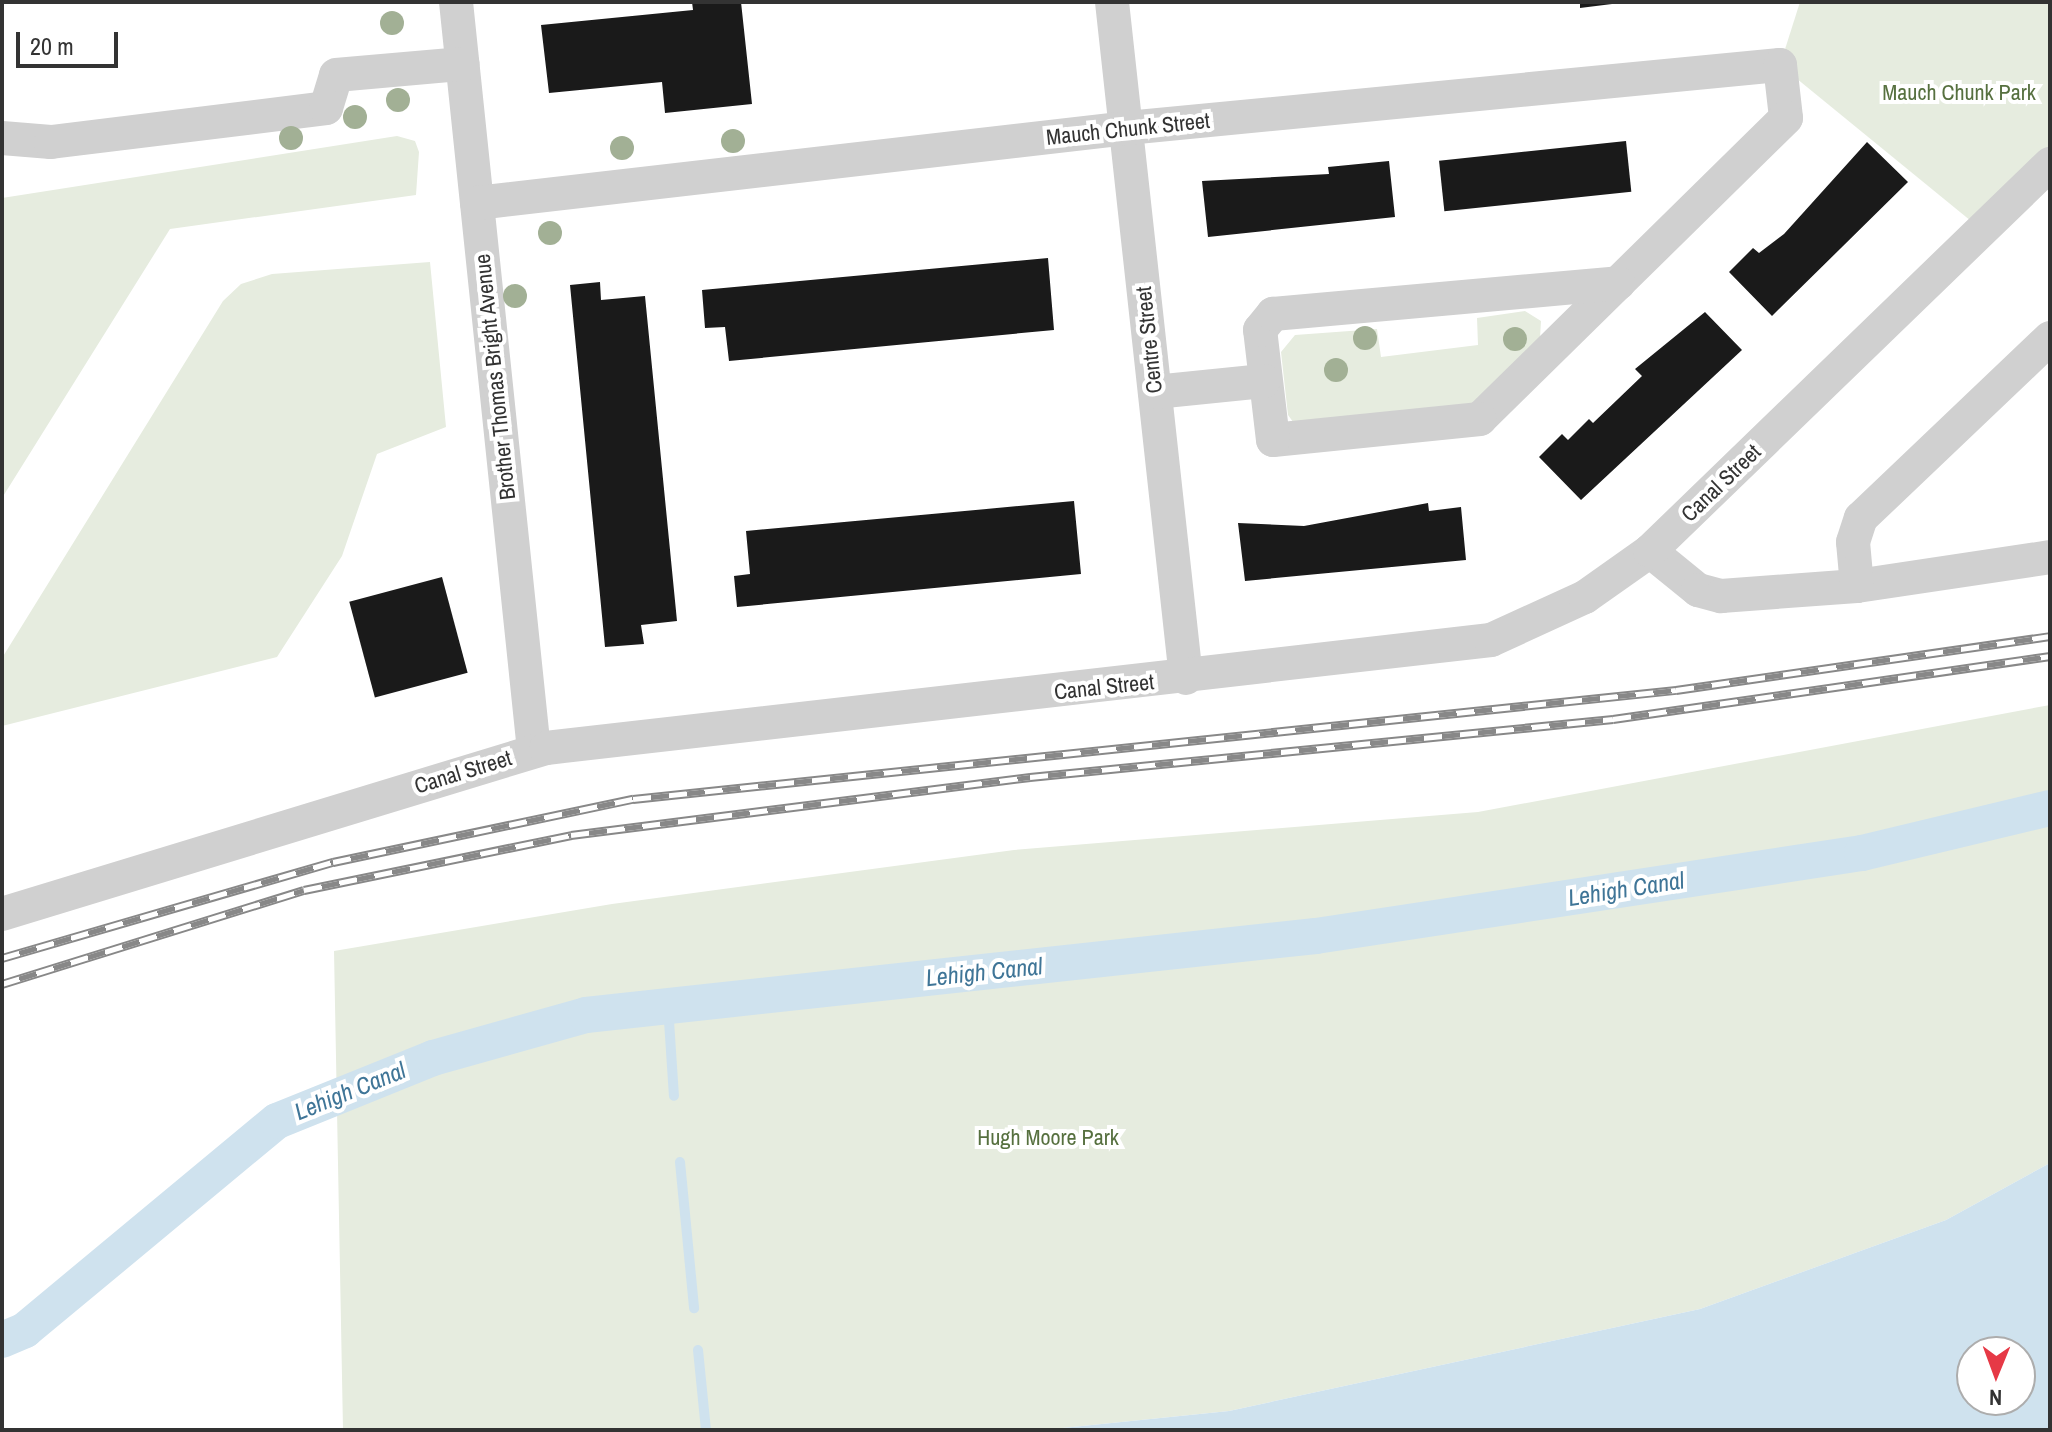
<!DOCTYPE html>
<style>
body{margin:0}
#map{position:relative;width:2052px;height:1432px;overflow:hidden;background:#fff;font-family:"Archivo Narrow",sans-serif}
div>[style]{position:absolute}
.green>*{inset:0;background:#e6ecdf}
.water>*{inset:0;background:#cfe2ee}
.stream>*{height:10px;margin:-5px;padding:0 5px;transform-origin:5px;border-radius:5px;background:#cfe2ee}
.canal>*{height:36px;margin:-18px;padding:0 18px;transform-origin:18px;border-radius:18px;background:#cfe2ee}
.building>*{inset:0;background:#1a1a1a;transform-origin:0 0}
.minor>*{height:34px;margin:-17px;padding:0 17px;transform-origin:17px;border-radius:17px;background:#d0d0d0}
.rail>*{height:9px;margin-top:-4.5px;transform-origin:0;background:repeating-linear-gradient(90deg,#fff 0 18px,#888 0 36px);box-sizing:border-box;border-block:2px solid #888}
.trees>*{width:24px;height:24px;margin:-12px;border-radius:50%;background:#a2b095}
span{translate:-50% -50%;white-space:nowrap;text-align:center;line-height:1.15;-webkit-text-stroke:8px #fff;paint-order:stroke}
.park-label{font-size:22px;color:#56703f}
.street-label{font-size:22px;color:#333}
.water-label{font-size:24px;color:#3f7597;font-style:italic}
.frame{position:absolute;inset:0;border:4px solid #333;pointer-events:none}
.north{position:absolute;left:1956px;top:1336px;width:80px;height:80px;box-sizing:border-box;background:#fff;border:2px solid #adadad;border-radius:50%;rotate:181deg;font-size:22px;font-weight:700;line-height:32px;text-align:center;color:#333}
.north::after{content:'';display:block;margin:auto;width:28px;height:36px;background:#e63946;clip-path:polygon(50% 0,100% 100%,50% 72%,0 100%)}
.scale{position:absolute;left:16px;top:32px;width:102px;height:36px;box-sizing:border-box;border:4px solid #333;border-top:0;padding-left:10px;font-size:24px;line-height:28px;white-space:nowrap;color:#333;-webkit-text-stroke:6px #fff;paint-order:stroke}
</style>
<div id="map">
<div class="green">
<i style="clip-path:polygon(1800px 2px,2050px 2px,2050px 166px,1982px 230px,1780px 65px)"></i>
<i style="clip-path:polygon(397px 136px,415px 141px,419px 152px,416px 195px,170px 229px,2px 498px,2px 198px)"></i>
<i style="clip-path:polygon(430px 262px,446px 427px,377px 454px,342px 556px,277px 657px,2px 726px,2px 658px,223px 301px,241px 284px,272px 274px)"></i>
<i style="clip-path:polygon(1525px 311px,1541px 321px,1540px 338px,1471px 406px,1296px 426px,1288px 415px,1281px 352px,1295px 335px,1377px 329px,1381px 357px,1478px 345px,1477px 318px)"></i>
<i style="clip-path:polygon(2050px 705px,2050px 1163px,1946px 1220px,1700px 1309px,1229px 1411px,1043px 1430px,343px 1430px,334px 951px,612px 904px,1014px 850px,1478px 812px)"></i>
</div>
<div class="water">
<i style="clip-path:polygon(evenodd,2050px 1163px,2050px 1430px,1043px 1430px,1229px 1411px,1700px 1309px,1946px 1220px,2050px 1163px,1972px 1352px,2020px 1352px,2020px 1400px,1972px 1400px,1972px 1352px)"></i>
</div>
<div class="stream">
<i style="left:668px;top:1006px;width:90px;rotate:86.2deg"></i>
<i style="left:680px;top:1162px;width:147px;rotate:84.5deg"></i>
<i style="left:698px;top:1350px;width:80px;rotate:84.3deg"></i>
</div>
<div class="canal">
<i style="left:2px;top:1340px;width:25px;rotate:-23deg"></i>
<i style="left:25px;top:1330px;width:327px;rotate:-39.7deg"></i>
<i style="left:277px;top:1121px;width:168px;rotate:-22deg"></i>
<i style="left:433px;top:1058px;width:159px;rotate:-15.7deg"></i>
<i style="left:586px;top:1015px;width:734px;rotate:-6.18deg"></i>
<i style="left:1316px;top:936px;width:552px;rotate:-8.64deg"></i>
<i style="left:1862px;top:853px;width:193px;rotate:-13.5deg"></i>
</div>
<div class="building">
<i style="clip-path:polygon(692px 2px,741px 2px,752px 104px,665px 113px,662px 82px,549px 93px,541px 25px,693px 10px)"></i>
<i style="clip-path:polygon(1580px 2px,1612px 2px,1612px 4px,1580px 8px)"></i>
<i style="left:1626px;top:141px;width:51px;height:188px;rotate:84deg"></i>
<i style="clip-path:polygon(1867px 142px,1908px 182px,1772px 316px,1729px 272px,1753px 248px,1759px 253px,1784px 234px)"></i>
<i style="clip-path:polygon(1389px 161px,1395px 217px,1208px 237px,1202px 181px,1329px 174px,1328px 167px)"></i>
<i style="clip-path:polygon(1048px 258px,1054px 330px,729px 361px,725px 327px,705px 328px,702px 290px)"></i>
<i style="clip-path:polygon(600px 282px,601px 300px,645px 296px,677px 621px,641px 625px,644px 644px,605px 647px,570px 285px)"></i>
<i style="clip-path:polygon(1705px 312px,1742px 350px,1581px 500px,1539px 457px,1562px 434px,1568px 440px,1589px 419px,1593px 423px,1642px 376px,1635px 369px)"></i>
<i style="clip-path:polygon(1074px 501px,1081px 574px,737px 607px,734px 576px,750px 574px,746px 531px)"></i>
<i style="clip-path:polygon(1428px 503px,1429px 511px,1461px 507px,1466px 560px,1245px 581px,1238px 523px,1304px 526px)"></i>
<i style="left:442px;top:577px;width:99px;height:96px;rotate:75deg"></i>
</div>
<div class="minor">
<i style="left:456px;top:2px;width:753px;rotate:84.05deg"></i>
<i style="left:1112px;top:2px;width:680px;rotate:83.75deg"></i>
<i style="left:2px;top:138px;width:49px;rotate:4.7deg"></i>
<i style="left:51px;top:142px;width:277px;rotate:-7deg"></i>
<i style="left:326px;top:108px;width:34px;rotate:-73deg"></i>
<i style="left:336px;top:75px;width:127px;rotate:-5deg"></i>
<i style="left:477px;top:203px;width:654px;rotate:-6.58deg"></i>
<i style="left:1127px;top:128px;width:656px;rotate:-5.51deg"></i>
<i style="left:1780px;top:65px;width:53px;rotate:83.5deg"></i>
<i style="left:1786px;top:118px;width:429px;rotate:135.5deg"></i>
<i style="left:1480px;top:419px;width:208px;rotate:174.2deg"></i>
<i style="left:1273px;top:440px;width:111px;rotate:-96.7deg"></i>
<i style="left:1260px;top:330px;width:21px;rotate:-51deg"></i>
<i style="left:1273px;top:314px;width:347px;rotate:-5.1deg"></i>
<i style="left:1155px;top:392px;width:109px;rotate:-5.8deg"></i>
<i style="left:1650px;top:551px;width:62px;rotate:39.1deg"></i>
<i style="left:1698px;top:590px;width:24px;rotate:15deg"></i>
<i style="left:1721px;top:596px;width:136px;rotate:-4.2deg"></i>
<i style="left:1857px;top:586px;width:195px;rotate:-8.5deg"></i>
<i style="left:1857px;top:586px;width:44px;rotate:-95.2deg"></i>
<i style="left:1853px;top:542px;width:25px;rotate:-72deg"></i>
<i style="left:1861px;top:518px;width:261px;rotate:-43.6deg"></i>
<i style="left:2px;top:914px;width:569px;rotate:-16.97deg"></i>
<i style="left:546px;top:748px;width:951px;rotate:-6.52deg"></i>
<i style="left:1491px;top:640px;width:103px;rotate:-24.6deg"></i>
<i style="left:1585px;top:597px;width:80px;rotate:-35.3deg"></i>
<i style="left:1650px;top:551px;width:557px;rotate:-44.05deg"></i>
</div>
<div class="rail">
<i style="left:2px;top:958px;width:345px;rotate:-16.2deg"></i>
<i style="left:333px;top:862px;width:307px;rotate:-11.9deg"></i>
<i style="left:633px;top:799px;width:1049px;rotate:-5.97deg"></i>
<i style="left:1676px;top:690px;width:378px;rotate:-8.2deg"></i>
<i style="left:2px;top:984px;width:316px;rotate:-17.3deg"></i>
<i style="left:304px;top:890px;width:273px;rotate:-11.6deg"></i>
<i style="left:571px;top:835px;width:463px;rotate:-7.2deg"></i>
<i style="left:1030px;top:777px;width:586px;rotate:-5.68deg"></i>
<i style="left:1613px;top:719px;width:442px;rotate:-8.2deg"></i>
</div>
<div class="trees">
<i style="left:392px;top:23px"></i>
<i style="left:398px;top:100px"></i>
<i style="left:355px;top:117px"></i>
<i style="left:291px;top:138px"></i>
<i style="left:733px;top:141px"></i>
<i style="left:622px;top:148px"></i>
<i style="left:550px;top:233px"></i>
<i style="left:515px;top:296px"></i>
<i style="left:1365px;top:338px"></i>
<i style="left:1515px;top:339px"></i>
<i style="left:1336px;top:370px"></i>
</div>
<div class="park-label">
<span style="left:1959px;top:93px">Mauch Chunk Park</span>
<span style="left:1048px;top:1138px">Hugh Moore Park</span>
</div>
<div class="street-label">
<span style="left:1128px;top:129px;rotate:-6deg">Mauch Chunk Street</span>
<span style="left:1149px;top:340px;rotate:-96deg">Centre Street</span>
<span style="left:495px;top:377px;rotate:-96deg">Brother Thomas Bright Avenue</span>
<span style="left:1721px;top:483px;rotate:-44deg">Canal Street</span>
<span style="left:1104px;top:687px;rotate:-6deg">Canal Street</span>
<span style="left:463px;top:772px;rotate:-17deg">Canal Street</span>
</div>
<div class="water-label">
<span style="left:1626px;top:889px;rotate:-9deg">Lehigh Canal</span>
<span style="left:984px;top:972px;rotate:-6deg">Lehigh Canal</span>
<span style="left:350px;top:1091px;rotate:-22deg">Lehigh Canal</span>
</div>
<div class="frame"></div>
<div class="north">N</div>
<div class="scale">20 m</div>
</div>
